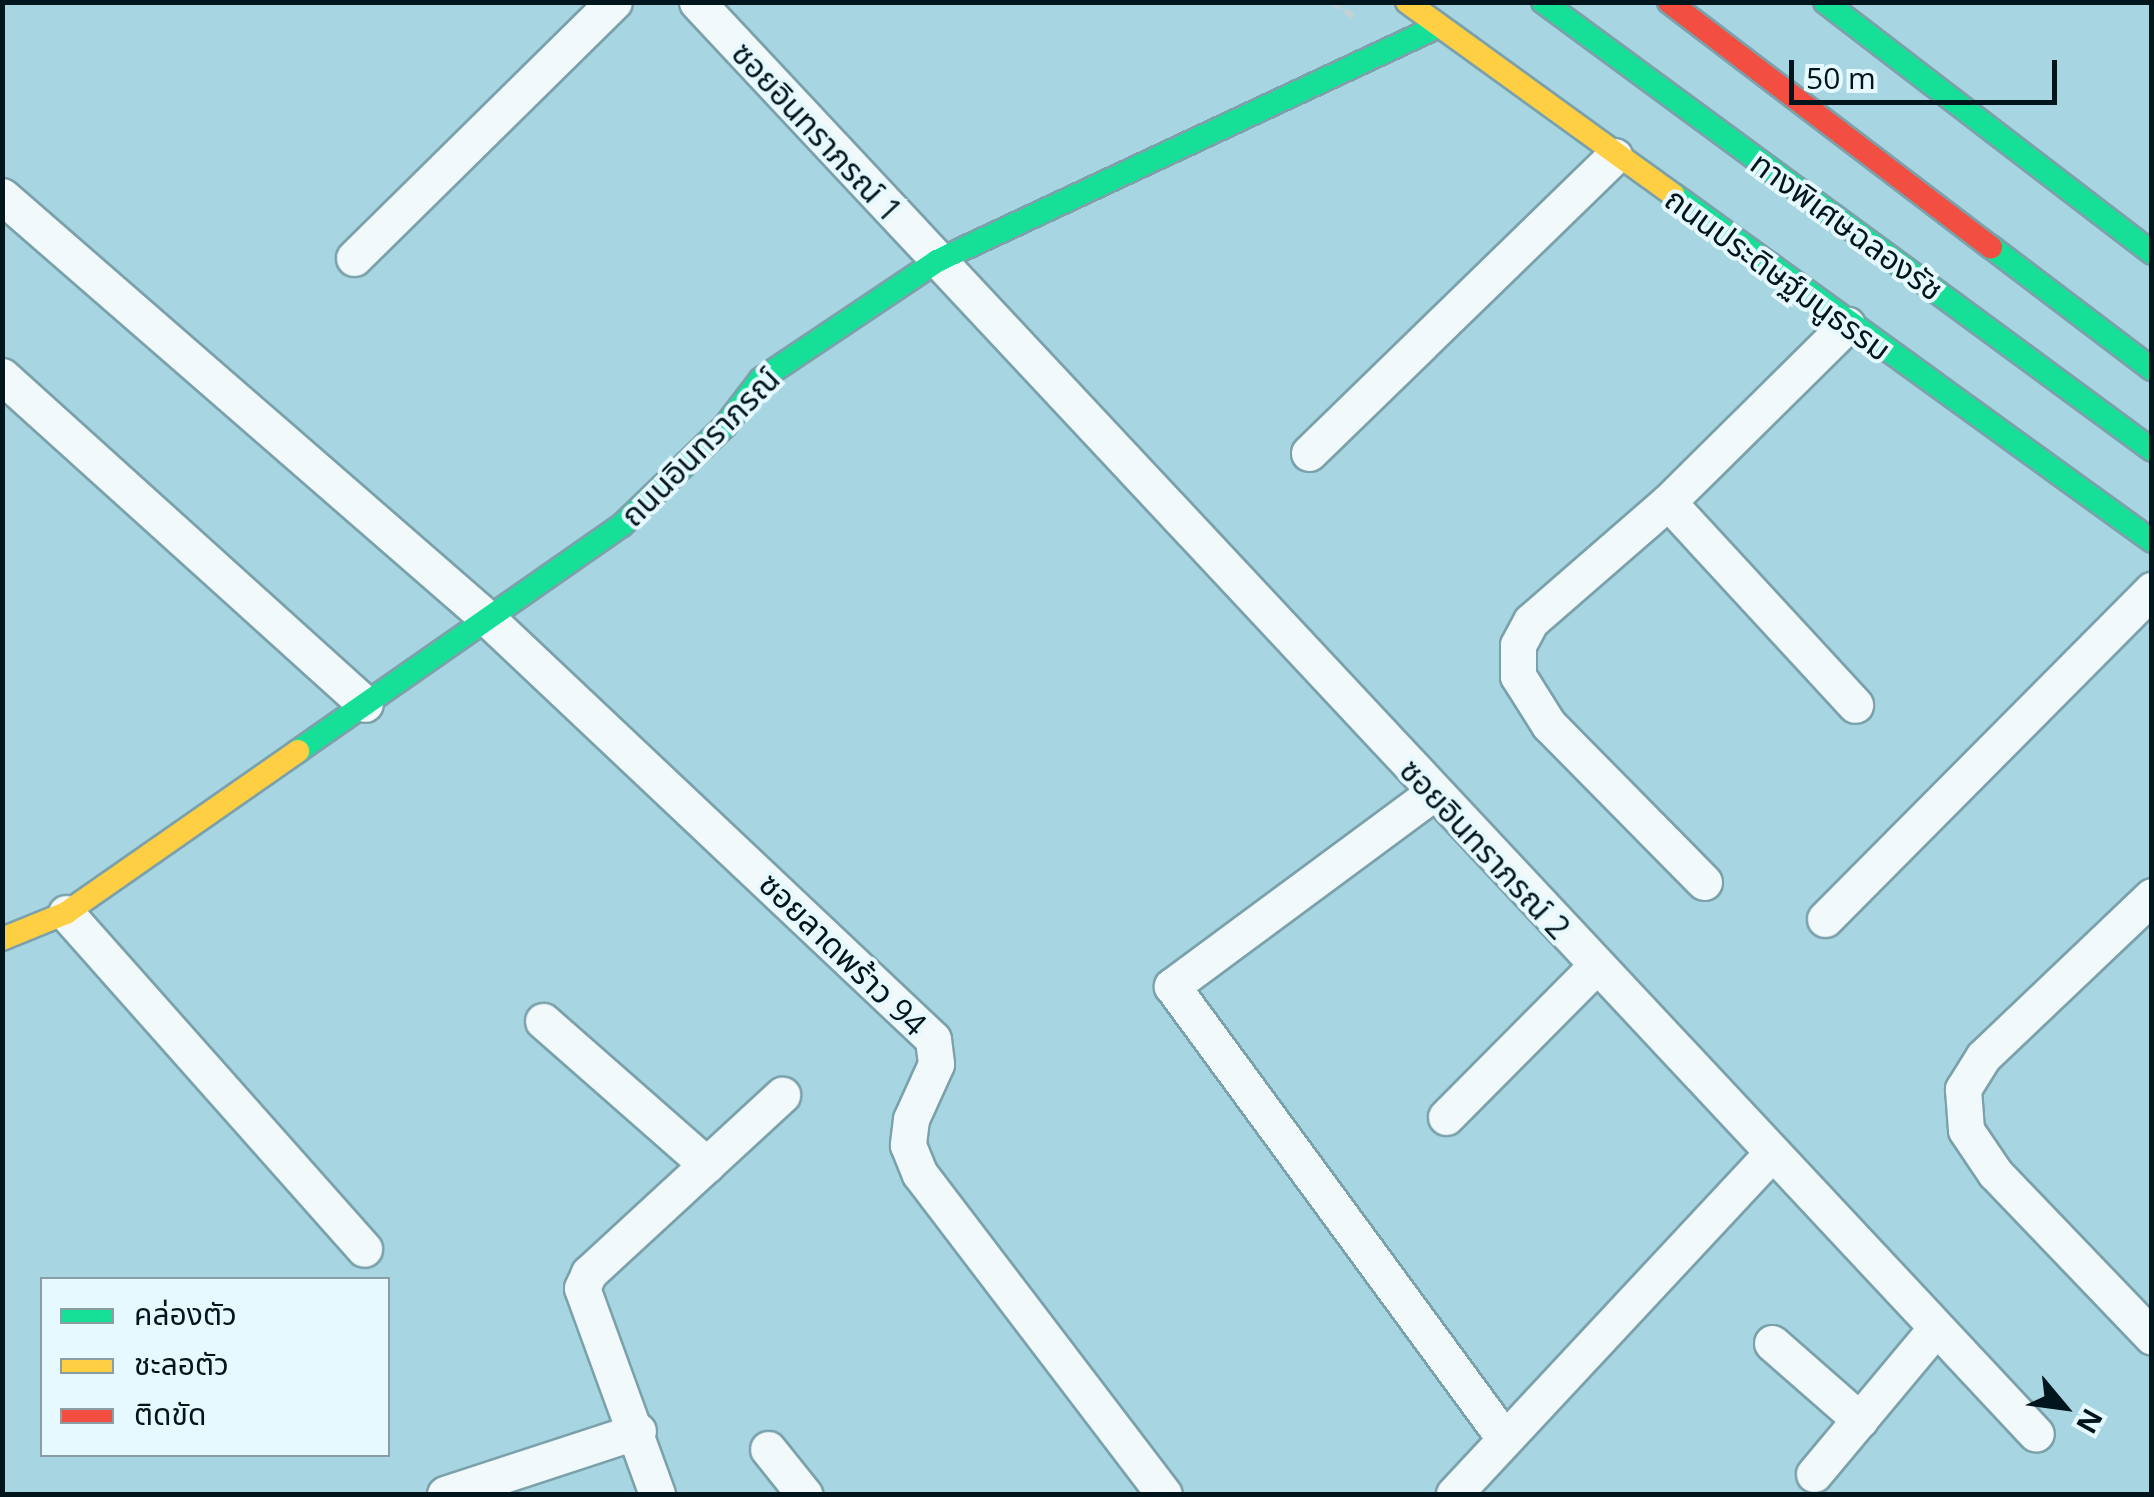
<!DOCTYPE html>
<meta charset="utf-8">
<style>
body{margin:0}
#map{position:relative;width:2154px;height:1497px;overflow:hidden;background:#a8d5e2;font-family:"Open Sans","Noto Sans Thai",sans-serif}
div>[style]{position:absolute}
.path>*{height:6px;margin-top:-3px;transform-origin:0;background:repeating-linear-gradient(90deg,#c3d2d6 0 10px,transparent 0 15px)}
.roads{filter:drop-shadow(2px 0 #7ba1ab) drop-shadow(-2px 0 #7ba1ab) drop-shadow(0 2px #7ba1ab) drop-shadow(0 -2px #7ba1ab)}
.street>*{height:35px;margin:-17.5px;padding:0 17.5px;transform-origin:17.5px;border-radius:17.5px;background:#f2f9fb}
.fast>*{height:22px;margin:-11px;padding:0 11px;transform-origin:11px;border-radius:11px;background:#16e098}
.slow>*{height:22px;margin:-11px;padding:0 11px;transform-origin:11px;border-radius:11px;background:#ffcf43}
.jam>*{height:22px;margin:-11px;padding:0 11px;transform-origin:11px;border-radius:11px;background:#f24e42}
span{translate:-50% -50%;white-space:nowrap;text-align:center;line-height:1.15;-webkit-text-stroke:8px #e5f9ff;paint-order:stroke}
.street-label{font-size:32px;color:#00161c}
.frame{position:absolute;inset:0;border:5px solid #00161c;pointer-events:none}
.legend{position:absolute;left:40px;top:1277px;width:350px;height:180px;box-sizing:border-box;background:#e5f9ff;border:2px solid #899ea4;margin:0;padding:12px 18px;list-style:none;font-size:30px;color:#00161c}
.legend li{display:flex;align-items:center;gap:20px;height:50px}
.legend b{width:50px;border:2px solid #899ea4}
.north{position:absolute;left:2014px;top:1357px;width:100px;height:100px;-webkit-text-stroke:8px #e5f9ff;paint-order:stroke;rotate:119deg;font-size:28px;font-weight:700;line-height:40px;text-align:center;color:#00161c}
.north::after{content:'';display:block;margin:auto;width:35px;height:45px;background:#00161c;clip-path:polygon(50% 0,100% 100%,50% 72%,0 100%)}
.scale{position:absolute;left:1789px;top:60px;width:268px;height:45px;box-sizing:border-box;border:5px solid #00161c;border-top:0;padding-left:12px;font-size:30px;line-height:35px;white-space:nowrap;color:#00161c;-webkit-text-stroke:8px #e5f9ff;paint-order:stroke}
</style>
<div id="map">
<div class="path">
<i style="left:1333px;top:2px;width:29px;rotate:36deg"></i>
</div>
<div class="roads">
<div class="street">
<i style="left:697px;top:2px;width:1960px;rotate:46.92deg"></i>
<i style="left:2px;top:196px;width:643px;rotate:41.03deg"></i>
<i style="left:487px;top:618px;width:613px;rotate:43.35deg"></i>
<i style="left:933px;top:1039px;width:25px;rotate:83deg"></i>
<i style="left:936px;top:1064px;width:60px;rotate:114.4deg"></i>
<i style="left:911px;top:1119px;width:26px;rotate:97deg"></i>
<i style="left:908px;top:1145px;width:31px;rotate:68deg"></i>
<i style="left:920px;top:1174px;width:402px;rotate:52.7deg"></i>
<i style="left:354px;top:258px;width:365px;rotate:-44.6deg"></i>
<i style="left:2px;top:376px;width:489px;rotate:42.1deg"></i>
<i style="left:1309px;top:453px;width:426px;rotate:-44.2deg"></i>
<i style="left:1668px;top:502px;width:276px;rotate:47.3deg"></i>
<i style="left:1433px;top:793px;width:325px;rotate:143.5deg"></i>
<i style="left:1172px;top:986px;width:561px;rotate:53.7deg"></i>
<i style="left:1704px;top:882px;width:221px;rotate:-134.6deg"></i>
<i style="left:1549px;top:725px;width:58px;rotate:-122.3deg"></i>
<i style="left:1518px;top:676px;width:31px;rotate:-90deg"></i>
<i style="left:1518px;top:645px;width:27px;rotate:-62deg"></i>
<i style="left:1531px;top:621px;width:181px;rotate:-41deg"></i>
<i style="left:1668px;top:502px;width:252px;rotate:-44.7deg"></i>
<i style="left:2152px;top:896px;width:233px;rotate:136.4deg"></i>
<i style="left:1983px;top:1057px;width:38px;rotate:122deg"></i>
<i style="left:1963px;top:1089px;width:41px;rotate:85.8deg"></i>
<i style="left:1966px;top:1130px;width:52px;rotate:56deg"></i>
<i style="left:1995px;top:1173px;width:227px;rotate:46.2deg"></i>
<i style="left:66px;top:913px;width:449px;rotate:48.4deg"></i>
<i style="left:1825px;top:919px;width:464px;rotate:-45.2deg"></i>
<i style="left:543px;top:1021px;width:218px;rotate:41.3deg"></i>
<i style="left:1446px;top:1117px;width:211px;rotate:-45.2deg"></i>
<i style="left:1772px;top:1343px;width:117px;rotate:41.2deg"></i>
<i style="left:768px;top:1449px;width:58px;rotate:51.3deg"></i>
<i style="left:1814px;top:1474px;width:190px;rotate:-50.1deg"></i>
<i style="left:445px;top:1494px;width:203px;rotate:-18.1deg"></i>
<i style="left:657px;top:1494px;width:219px;rotate:-110deg"></i>
<i style="left:582px;top:1288px;width:17px;rotate:-65deg"></i>
<i style="left:589px;top:1273px;width:263px;rotate:-42.7deg"></i>
<i style="left:1454px;top:1494px;width:465px;rotate:-47deg"></i>
</div>
<div class="fast">
<i style="left:1543px;top:2px;width:756px;rotate:36.34deg"></i>
<i style="left:1825px;top:2px;width:412px;rotate:37.5deg"></i>
<i style="left:1674px;top:195px;width:590px;rotate:35.9deg"></i>
<i style="left:1991px;top:247px;width:202px;rotate:37.2deg"></i>
<i style="left:298px;top:751px;width:394px;rotate:-34.9deg"></i>
<i style="left:621px;top:526px;width:144px;rotate:-43.9deg"></i>
<i style="left:725px;top:426px;width:59px;rotate:-52.5deg"></i>
<i style="left:761px;top:379px;width:212px;rotate:-33.8deg"></i>
<i style="left:937px;top:261px;width:554px;rotate:-25.09deg"></i>
</div>
<div class="slow">
<i style="left:1407px;top:2px;width:329px;rotate:35.9deg"></i>
<i style="left:2px;top:939px;width:69px;rotate:-22.1deg"></i>
<i style="left:66px;top:913px;width:283px;rotate:-34.9deg"></i>
</div>
<div class="jam">
<i style="left:1669px;top:2px;width:405px;rotate:37.3deg"></i>
</div>
</div>
<div class="street-label">
<span style="left:817px;top:132px;rotate:47deg">ซอยอินทราภรณ์ 1</span>
<span style="left:1847px;top:226px;rotate:36deg">ทางพิเศษฉลองรัช</span>
<span style="left:1778px;top:274px;rotate:36deg">ถนนประดิษฐ์มนูธรรม</span>
<span style="left:700px;top:447px;rotate:-45deg">ถนนอินทราภรณ์</span>
<span style="left:1485px;top:849px;rotate:47deg">ซอยอินทราภรณ์ 2</span>
<span style="left:843px;top:954px;rotate:44deg">ซอยลาดพร้าว 94</span>
</div>
<div class="frame"></div>
<ul class="legend">
<li><b style="height:12px;background:#16e098"></b>คล่องตัว</li>
<li><b style="height:12px;background:#ffcf43"></b>ชะลอตัว</li>
<li><b style="height:12px;background:#f24e42"></b>ติดขัด</li>
</ul>
<div class="north">N</div>
<div class="scale">50 m</div>
</div>
